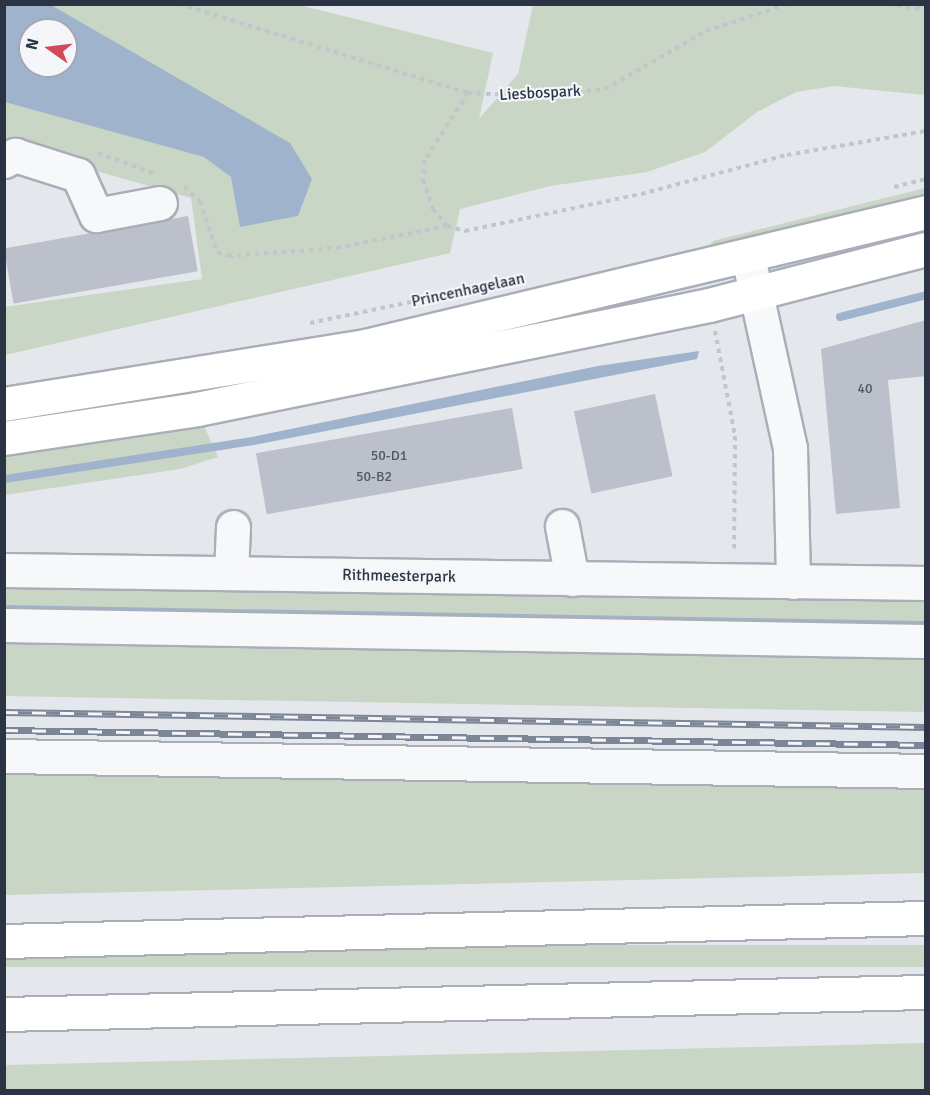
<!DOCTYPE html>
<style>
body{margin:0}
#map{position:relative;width:930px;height:1095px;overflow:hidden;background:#e4e7ec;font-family:Signika,sans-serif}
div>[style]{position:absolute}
.green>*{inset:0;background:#c9d6c5;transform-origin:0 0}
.water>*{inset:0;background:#9fb4cc;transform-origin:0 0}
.stream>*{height:8px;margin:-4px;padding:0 4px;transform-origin:4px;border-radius:4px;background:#9fb4cc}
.building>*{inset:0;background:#bbc0ca;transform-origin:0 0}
.path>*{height:4px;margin-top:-2px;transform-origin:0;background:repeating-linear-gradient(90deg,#c2c5cb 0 4.5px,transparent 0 9px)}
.roads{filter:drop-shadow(2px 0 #a9aeb7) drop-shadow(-2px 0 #a9aeb7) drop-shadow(0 2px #a9aeb7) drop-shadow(0 -2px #a9aeb7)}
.minor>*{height:33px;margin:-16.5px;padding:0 16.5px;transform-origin:16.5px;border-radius:16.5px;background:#f7f8fa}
.major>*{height:33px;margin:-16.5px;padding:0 16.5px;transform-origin:16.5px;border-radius:16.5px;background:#fff}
.highway>*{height:33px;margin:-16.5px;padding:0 16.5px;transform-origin:16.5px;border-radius:16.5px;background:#fff}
.rail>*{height:7px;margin-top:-3.5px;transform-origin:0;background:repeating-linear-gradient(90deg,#f4f6f9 0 14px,#7d8696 0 28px);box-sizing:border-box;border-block:2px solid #7d8696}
span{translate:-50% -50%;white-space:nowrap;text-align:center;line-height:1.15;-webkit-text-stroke:4.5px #f4f6f9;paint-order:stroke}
.number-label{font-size:14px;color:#4f5766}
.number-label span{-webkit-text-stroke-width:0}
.street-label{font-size:16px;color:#2b3445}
.frame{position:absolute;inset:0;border:6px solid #2b3445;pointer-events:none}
.north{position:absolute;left:18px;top:18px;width:60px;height:60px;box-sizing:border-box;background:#f4f6f9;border:2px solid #a4a8b1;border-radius:50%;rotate:284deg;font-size:16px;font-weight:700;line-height:24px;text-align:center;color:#2b3445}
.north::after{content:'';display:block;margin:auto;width:21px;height:27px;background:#d1495b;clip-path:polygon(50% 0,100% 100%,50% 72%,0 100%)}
</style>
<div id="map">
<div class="green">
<i style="clip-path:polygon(evenodd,5px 5px,299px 5px,493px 53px,479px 119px,518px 74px,533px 5px,925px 5px,925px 95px,834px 86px,796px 92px,757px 112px,705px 152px,647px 172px,550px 186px,460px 209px,450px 253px,5px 355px,4px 307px,202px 279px,191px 198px,5px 145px,5px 5px,30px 30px,66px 30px,66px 66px,30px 66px,30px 30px)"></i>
<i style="clip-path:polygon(925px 188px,925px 202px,705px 252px,713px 241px)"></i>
<i style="clip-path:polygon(199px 415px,218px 457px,180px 469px,5px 495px,4px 446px)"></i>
<i style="left:5px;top:581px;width:921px;height:39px;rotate:1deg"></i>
<i style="left:5px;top:630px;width:920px;height:66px;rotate:1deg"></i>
<i style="clip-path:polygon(5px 761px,925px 775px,925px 873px,5px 895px)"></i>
<i style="left:925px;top:945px;width:22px;height:920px;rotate:90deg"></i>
<i style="clip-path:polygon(925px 1043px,925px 1090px,5px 1090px,5px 1065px)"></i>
</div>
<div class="water">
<i style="clip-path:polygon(evenodd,4px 5px,51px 5px,290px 143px,312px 179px,298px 216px,240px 227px,231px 177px,204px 157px,5px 102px,4px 5px,30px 30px,66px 30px,66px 66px,30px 66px,30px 30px)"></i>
<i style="clip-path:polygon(699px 351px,697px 359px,254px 445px,5px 483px,5px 475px,252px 437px,598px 366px)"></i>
<i style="left:5px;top:605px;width:920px;height:4px;rotate:1deg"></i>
</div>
<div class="stream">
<i style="left:840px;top:317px;width:89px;rotate:-14.3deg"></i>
</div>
<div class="building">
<i style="left:188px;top:216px;width:56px;height:187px;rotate:80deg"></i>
<i style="clip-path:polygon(926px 320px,926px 376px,888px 380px,900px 508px,836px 514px,821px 349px)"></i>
<i style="left:655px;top:394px;width:84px;height:83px;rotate:78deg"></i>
<i style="left:512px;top:408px;width:62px;height:260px;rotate:80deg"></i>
</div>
<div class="path">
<i style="left:179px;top:4px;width:302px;rotate:17.1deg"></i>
<i style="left:468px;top:93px;width:65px;rotate:2.6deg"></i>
<i style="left:533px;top:96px;width:72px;rotate:-5.6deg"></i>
<i style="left:605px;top:89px;width:116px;rotate:-29.9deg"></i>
<i style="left:706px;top:31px;width:85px;rotate:-18.4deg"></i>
<i style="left:888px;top:4px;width:38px;rotate:9deg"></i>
<i style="left:918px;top:4px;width:9px;rotate:36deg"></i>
<i style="left:468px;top:93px;width:80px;rotate:122.7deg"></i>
<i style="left:425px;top:160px;width:20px;rotate:96deg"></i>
<i style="left:423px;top:180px;width:31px;rotate:71deg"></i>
<i style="left:433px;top:209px;width:22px;rotate:51deg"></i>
<i style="left:447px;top:226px;width:19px;rotate:16deg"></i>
<i style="left:465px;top:231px;width:180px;rotate:-11.9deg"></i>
<i style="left:641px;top:194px;width:151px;rotate:-15deg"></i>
<i style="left:787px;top:155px;width:141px;rotate:-9.8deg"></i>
<i style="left:98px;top:153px;width:62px;rotate:19.9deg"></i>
<i style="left:184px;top:187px;width:21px;rotate:41deg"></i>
<i style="left:200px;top:201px;width:54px;rotate:71.6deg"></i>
<i style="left:217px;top:252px;width:12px;rotate:20deg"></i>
<i style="left:228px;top:256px;width:109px;rotate:-4.2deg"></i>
<i style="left:337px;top:248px;width:111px;rotate:-11.4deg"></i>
<i style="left:894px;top:187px;width:33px;rotate:-14deg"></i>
<i style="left:310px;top:323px;width:112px;rotate:-11.8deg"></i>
<i style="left:715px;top:331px;width:107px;rotate:79.2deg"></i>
<i style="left:735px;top:436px;width:117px;rotate:90.5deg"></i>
</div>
<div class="roads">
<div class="minor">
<i style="left:4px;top:161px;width:13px;rotate:-29deg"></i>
<i style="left:15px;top:155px;width:66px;rotate:17.6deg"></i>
<i style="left:78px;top:175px;width:44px;rotate:65.8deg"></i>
<i style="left:96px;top:215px;width:65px;rotate:-10.6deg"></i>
<i style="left:748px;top:257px;width:196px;rotate:77.6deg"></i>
<i style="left:790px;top:448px;width:134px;rotate:88.7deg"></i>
<i style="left:562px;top:526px;width:54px;rotate:79.3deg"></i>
<i style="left:4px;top:570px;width:922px;rotate:0.81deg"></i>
<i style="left:231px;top:573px;width:46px;rotate:-87.5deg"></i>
<i style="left:4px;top:625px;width:922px;rotate:0.99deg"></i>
<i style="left:4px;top:756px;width:922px;rotate:0.93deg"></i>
</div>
<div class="major">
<i style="left:4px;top:404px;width:366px;rotate:-9.1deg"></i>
<i style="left:365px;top:346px;width:577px;rotate:-13.43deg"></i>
<i style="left:4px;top:438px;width:195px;rotate:-8.5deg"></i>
<i style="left:197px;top:409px;width:522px;rotate:-11.48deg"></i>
<i style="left:709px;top:305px;width:224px;rotate:-14.5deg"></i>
</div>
<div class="highway">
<i style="left:4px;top:941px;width:922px;rotate:-1.43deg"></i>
<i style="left:4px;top:1014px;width:922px;rotate:-1.37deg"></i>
</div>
</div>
<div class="rail">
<i style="left:4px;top:712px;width:922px;rotate:0.93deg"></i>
<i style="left:4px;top:730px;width:922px;rotate:0.93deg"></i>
</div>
<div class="number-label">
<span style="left:865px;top:389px">40</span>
<span style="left:389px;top:456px">50-D1</span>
<span style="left:374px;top:477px">50-B2</span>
</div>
<div class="street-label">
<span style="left:540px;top:93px;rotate:-3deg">Liesbospark</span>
<span style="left:468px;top:290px;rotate:-12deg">Princenhagelaan</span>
<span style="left:399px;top:576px;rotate:1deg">Rithmeesterpark</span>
</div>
<div class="frame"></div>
<div class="north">N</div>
</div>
